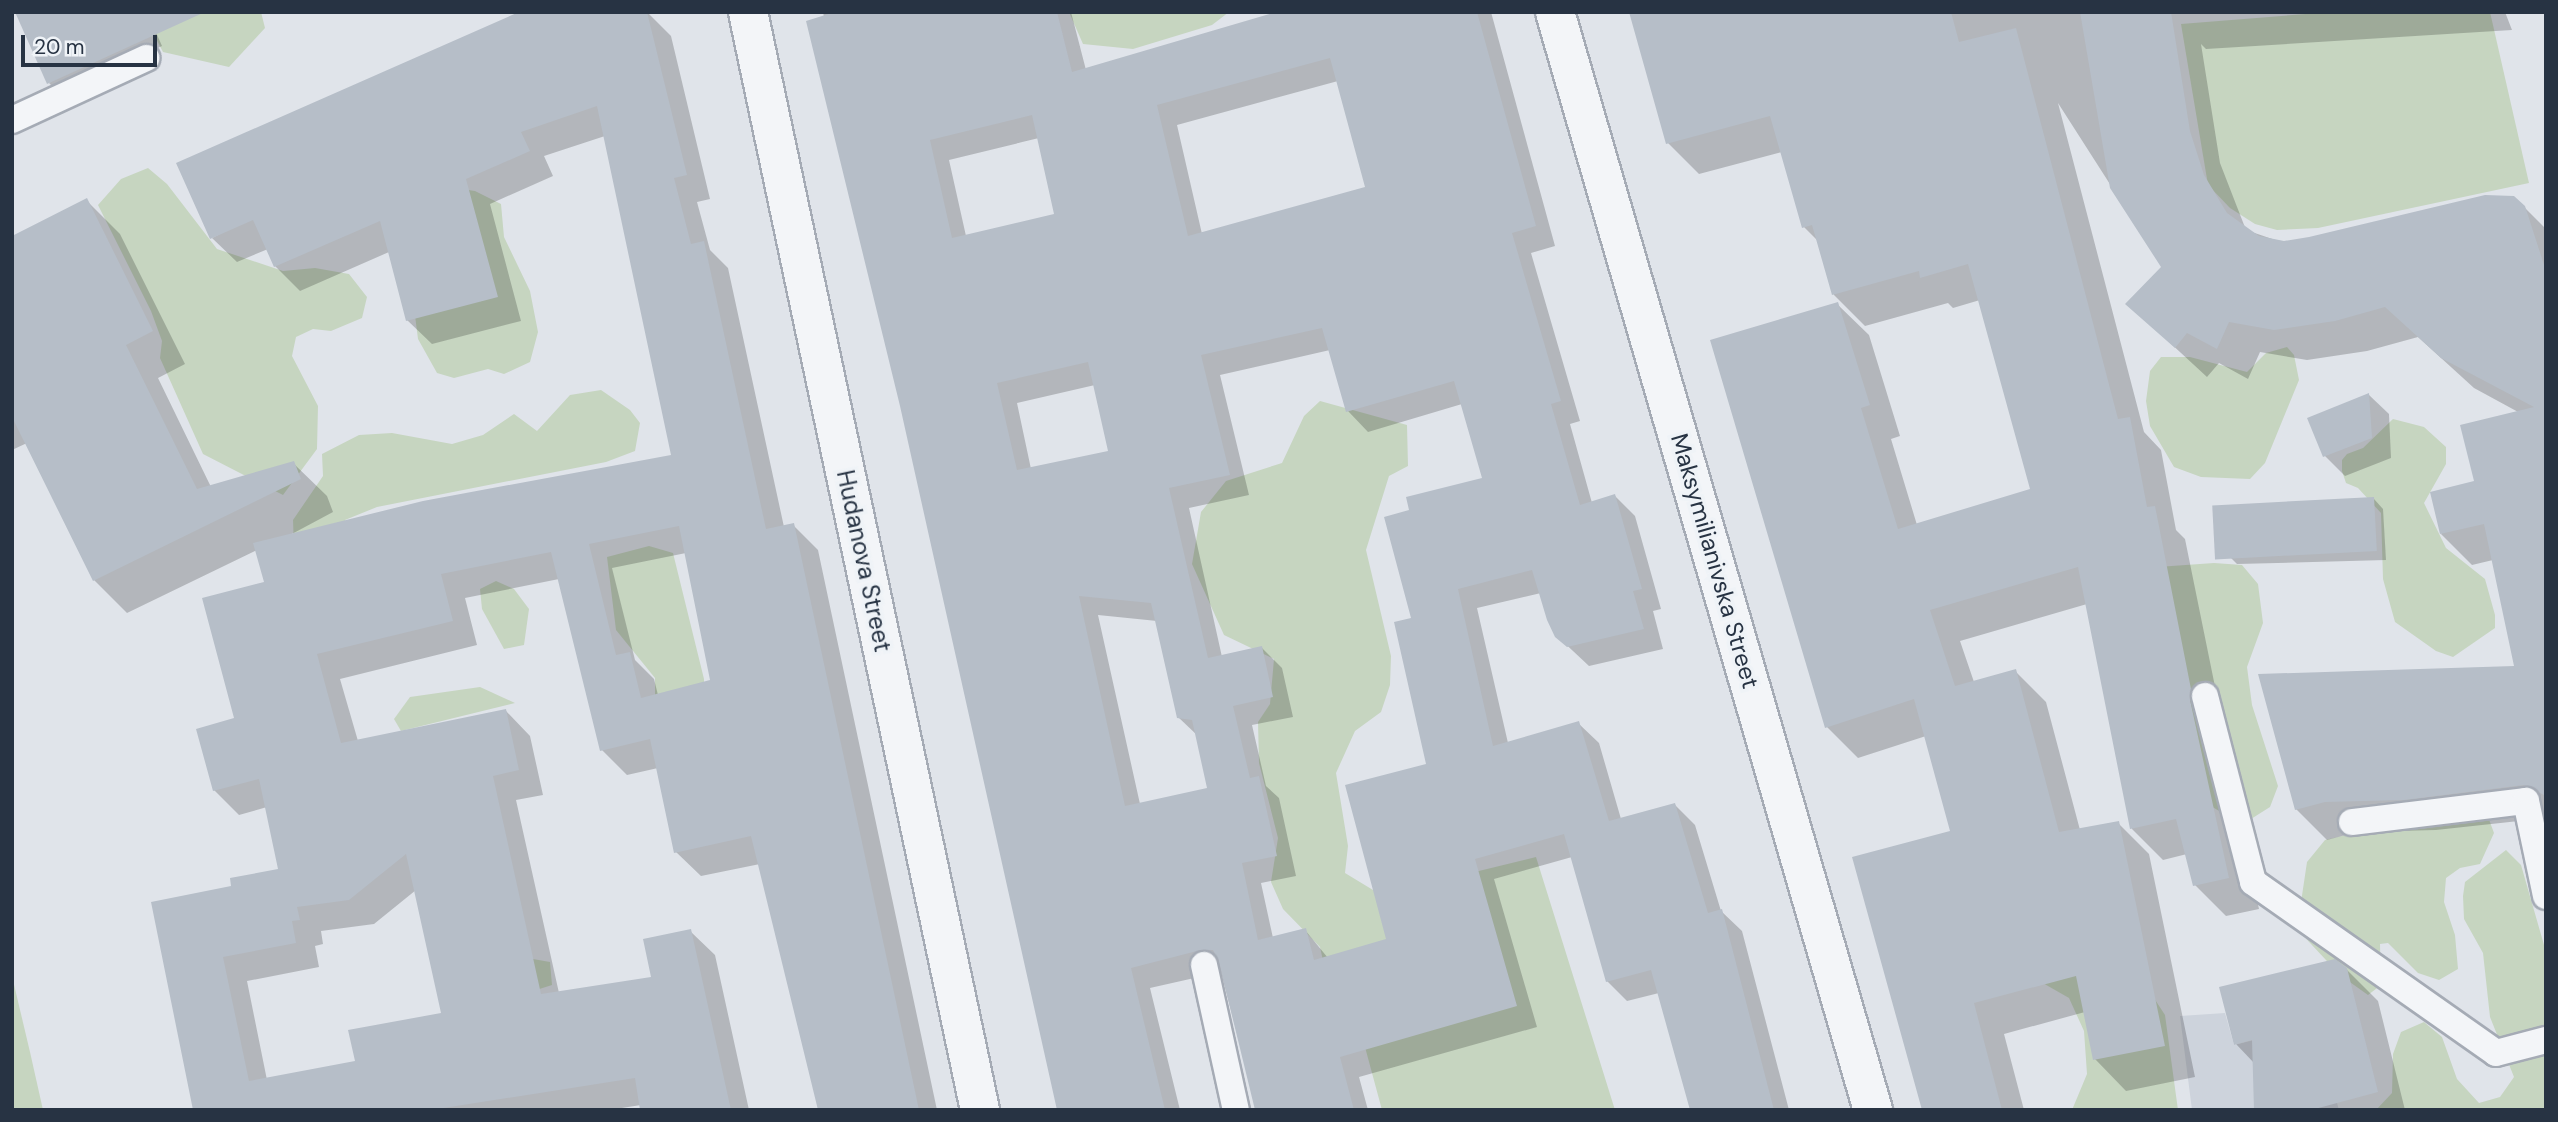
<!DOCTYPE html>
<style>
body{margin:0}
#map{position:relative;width:2558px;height:1122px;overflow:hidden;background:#e0e4ea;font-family:"DM Sans",sans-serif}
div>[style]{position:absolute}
.built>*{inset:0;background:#cdd3dc}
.green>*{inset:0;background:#c6d5c0}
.shadow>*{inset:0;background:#0003}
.building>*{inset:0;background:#b6bec8;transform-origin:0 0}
.roads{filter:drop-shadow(2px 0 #a5abb5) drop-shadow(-2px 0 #a5abb5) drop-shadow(0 2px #a5abb5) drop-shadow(0 -2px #a5abb5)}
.lane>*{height:26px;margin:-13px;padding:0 13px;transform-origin:13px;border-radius:13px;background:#f3f5f8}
.street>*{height:38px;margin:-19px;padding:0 19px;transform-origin:19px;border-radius:19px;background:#f3f5f8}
span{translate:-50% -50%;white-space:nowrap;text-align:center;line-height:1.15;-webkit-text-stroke:7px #eff3f7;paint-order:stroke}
.street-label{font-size:24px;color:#273343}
.frame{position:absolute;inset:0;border:14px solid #273343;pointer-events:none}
.scale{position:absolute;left:21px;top:35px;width:136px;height:32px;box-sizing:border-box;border:4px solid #273343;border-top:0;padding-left:9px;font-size:21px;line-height:24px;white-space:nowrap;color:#273343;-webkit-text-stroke:5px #eff3f7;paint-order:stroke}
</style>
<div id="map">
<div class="built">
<i style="clip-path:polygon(2225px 1013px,2234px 1045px,2315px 1025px,2339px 1110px,2192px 1110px,2180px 1016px)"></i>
</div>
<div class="green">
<i style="clip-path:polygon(142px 12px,261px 12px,265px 28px,229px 67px,163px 52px)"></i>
<i style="clip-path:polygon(1069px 12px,1229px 12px,1212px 25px,1133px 49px,1083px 44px)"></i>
<i style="clip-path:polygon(2331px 12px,2490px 12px,2529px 183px,2318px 228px,2277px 230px,2255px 224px,2230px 208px,2208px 185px,2181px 24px)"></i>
<i style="clip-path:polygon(148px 168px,167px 184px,217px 249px,283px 271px,315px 268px,349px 274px,367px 297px,362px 318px,331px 331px,313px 329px,296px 337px,292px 356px,318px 406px,317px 449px,283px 495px,203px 454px,160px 358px,162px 341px,151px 311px,98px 205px,121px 179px)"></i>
<i style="clip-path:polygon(421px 183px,475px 191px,501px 204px,504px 237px,530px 291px,538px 332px,530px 362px,504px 374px,488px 369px,454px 378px,437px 373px,418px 339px,412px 292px)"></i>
<i style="clip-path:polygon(2287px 347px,2294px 355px,2299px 380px,2265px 463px,2250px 479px,2201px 477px,2174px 467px,2150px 426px,2146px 401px,2150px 371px,2161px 357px,2190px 357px,2247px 372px,2266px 353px)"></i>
<i style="clip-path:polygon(601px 390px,630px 410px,640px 423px,635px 451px,606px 462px,377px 507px,345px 520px,350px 584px,294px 548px,293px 520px,323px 476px,322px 454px,359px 435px,392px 433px,452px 444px,483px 435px,514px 414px,537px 431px,570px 395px)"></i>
<i style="clip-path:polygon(1320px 401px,1407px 425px,1408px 466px,1389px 476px,1366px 550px,1391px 656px,1390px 685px,1381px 712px,1355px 731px,1336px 773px,1348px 846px,1345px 873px,1373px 890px,1446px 879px,1536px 857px,1615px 1110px,1382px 1110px,1355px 1010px,1325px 970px,1320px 947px,1283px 909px,1271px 882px,1278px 838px,1259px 763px,1258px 722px,1270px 704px,1274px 659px,1224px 635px,1192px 564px,1201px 512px,1226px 481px,1282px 463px,1304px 416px)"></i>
<i style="clip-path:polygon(2393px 419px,2424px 427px,2446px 447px,2446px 464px,2424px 503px,2446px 548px,2485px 579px,2495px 615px,2495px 628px,2453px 657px,2436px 651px,2395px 622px,2383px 579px,2381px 513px,2358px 488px,2346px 483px,2342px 471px,2342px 460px,2347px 454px,2363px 448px)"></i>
<i style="clip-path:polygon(649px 546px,673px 553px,704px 679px,704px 712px,655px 717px,655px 678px,616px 630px,607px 557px)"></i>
<i style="clip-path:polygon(2214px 563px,2242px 565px,2258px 584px,2263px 623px,2247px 667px,2252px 705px,2278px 786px,2270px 807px,2251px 819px,2221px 812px,2195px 797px,2129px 569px)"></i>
<i style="clip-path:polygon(496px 581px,514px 589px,529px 609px,524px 645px,504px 649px,482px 609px,480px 589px)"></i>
<i style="clip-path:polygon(480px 687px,515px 703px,401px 731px,394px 719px,410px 697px)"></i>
<i style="clip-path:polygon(2487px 814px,2494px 833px,2480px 864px,2460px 868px,2446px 878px,2444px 902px,2455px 935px,2458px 969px,2439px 980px,2418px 973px,2388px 943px,2380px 944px,2381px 985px,2368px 995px,2340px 975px,2297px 929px,2307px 862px,2325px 840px,2395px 824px)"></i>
<i style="clip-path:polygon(2506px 850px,2521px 865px,2546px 952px,2546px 1110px,2376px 1110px,2392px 1093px,2393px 1054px,2401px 1032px,2424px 1022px,2442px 1037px,2457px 1079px,2479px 1103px,2500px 1097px,2514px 1077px,2490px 1017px,2483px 953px,2464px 919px,2463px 896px,2465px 882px)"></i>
<i style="clip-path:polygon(2126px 955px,2165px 1015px,2178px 1110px,2072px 1110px,2087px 1074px,2084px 1031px,2069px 998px,2041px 982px)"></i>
<i style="clip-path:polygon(533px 959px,550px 962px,552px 985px,508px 999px)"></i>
<i style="clip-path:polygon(12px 976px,30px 1052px,43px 1110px,12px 1110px)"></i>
</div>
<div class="shadow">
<i style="clip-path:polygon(147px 12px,162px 46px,58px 92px,49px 83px)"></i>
<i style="clip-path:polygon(evenodd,647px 12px,671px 36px,710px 199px,697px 202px,710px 250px,728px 268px,784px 527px,793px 525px,818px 550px,937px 1110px,820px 1110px,760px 864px,701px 876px,676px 852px,658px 768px,627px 775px,602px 750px,559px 579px,465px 598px,477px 645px,340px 679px,358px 741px,506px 711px,530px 736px,543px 795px,516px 800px,559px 993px,653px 978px,690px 931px,715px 955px,749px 1110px,642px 1110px,641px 1105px,609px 1110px,195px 1110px,233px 887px,280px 870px,267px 807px,239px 815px,214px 790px,236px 720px,266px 583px,257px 550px,127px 613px,94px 580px,27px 443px,12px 450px,12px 238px,87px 201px,120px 234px,185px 364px,158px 378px,211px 487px,293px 463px,327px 496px,333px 512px,290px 535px,673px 456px,605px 136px,544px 156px,553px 176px,490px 204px,521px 321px,432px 344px,407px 320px,389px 252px,300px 291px,275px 266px,268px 249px,237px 262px,212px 238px,647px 12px,686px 553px,712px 682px,658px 695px,654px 679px,635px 660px,612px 568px,686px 553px,647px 12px,416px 890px,443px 1014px,357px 1062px,267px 1080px,247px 981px,319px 967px,315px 946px,323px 944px,321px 931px,374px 924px,416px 890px)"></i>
<i style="clip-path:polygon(evenodd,823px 12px,1071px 12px,1086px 70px,1282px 12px,1491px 12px,1555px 246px,1531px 253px,1580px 421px,1570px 424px,1592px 503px,1615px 496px,1635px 516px,1661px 609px,1653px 611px,1663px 649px,1589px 666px,1557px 636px,1541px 593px,1477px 608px,1508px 743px,1578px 723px,1599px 743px,1621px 819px,1675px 805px,1695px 825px,1721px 911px,1742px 931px,1789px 1110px,1692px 1110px,1659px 993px,1627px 1001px,1607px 981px,1572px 857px,1494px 879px,1537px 1027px,1359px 1077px,1368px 1110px,1257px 1110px,1221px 972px,1150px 988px,1180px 1110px,1058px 1110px,898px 389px,823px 12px,1338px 81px,1367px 188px,1202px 234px,1177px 125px,1338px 81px,823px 12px,1039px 138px,1057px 216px,966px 236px,949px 160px,1039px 138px,823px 12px,1330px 350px,1348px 411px,1368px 432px,1462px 404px,1484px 479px,1411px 511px,1413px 620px,1428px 765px,1388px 940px,1328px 958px,1305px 930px,1273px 938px,1261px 883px,1296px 876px,1279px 798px,1266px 786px,1252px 725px,1293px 717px,1282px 668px,1262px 648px,1222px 657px,1189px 508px,1249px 495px,1220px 375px,1330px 350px,823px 12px,1095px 385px,1110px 452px,1031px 469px,1017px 403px,1095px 385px,823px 12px,1098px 615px,1157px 621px,1178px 717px,1198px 736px,1209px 789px,1140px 804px,1098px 615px)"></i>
<i style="clip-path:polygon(1855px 12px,2505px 12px,2512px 30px,2206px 49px,2201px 44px,2220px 163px,2246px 230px,2284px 243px,2514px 197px,2546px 229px,2546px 818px,2436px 830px,2357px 832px,2327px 840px,2296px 809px,2516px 668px,2493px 560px,2472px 565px,2441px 534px,2520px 413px,2474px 388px,2418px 337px,2367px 351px,2307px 360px,2260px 352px,2248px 379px,2219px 363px,2207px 377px,2128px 304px,2163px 267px,2058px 103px,2144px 432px,2161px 450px,2176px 530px,2185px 539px,2222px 721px,2220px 732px,2259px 909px,2226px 916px,2195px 885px,2187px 854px,2163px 860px,2132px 829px,2087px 604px,1960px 641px,1974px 682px,2015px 671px,2046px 702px,2080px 830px,2118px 823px,2149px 854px,2195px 1077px,2126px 1091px,2095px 1059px,2085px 1012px,2004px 1034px,2024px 1110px,1925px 1110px,1952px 832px,1926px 736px,1858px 758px,1827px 727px,1837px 304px,1869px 335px,1900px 436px,1891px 439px,1917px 525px,2032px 490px,1980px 300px,1953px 308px,1948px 303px,1865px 326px,1834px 295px,1819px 242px,1804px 227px,1782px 152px,1699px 174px,1668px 143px)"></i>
<i style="clip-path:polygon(2369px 395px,2389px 414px,2391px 458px,2345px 476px,2325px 456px,2309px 419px)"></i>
<i style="clip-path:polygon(2374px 499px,2383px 509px,2386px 560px,2237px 564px,2227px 554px)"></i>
<i style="clip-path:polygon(2346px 969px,2378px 1001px,2405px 1110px,2255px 1110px,2254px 1063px,2236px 1044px)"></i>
</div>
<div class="building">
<i style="clip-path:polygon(15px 12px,205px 12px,47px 84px)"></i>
<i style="clip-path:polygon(evenodd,519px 12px,647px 12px,687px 175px,674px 178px,691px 244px,704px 241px,766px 529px,794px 523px,919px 1110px,818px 1110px,751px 836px,674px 853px,650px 739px,600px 751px,551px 552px,441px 574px,453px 621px,317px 654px,341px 743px,506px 709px,519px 770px,493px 776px,541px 994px,651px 977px,643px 939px,691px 929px,731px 1110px,640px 1110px,635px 1078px,431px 1110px,193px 1110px,151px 902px,231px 886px,230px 878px,278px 869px,259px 779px,213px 791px,196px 729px,234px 718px,202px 598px,264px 582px,253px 543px,423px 501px,671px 455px,597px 106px,521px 132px,530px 151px,466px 179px,498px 297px,406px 321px,380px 221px,274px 267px,253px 220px,210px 239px,176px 163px,519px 12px,679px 526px,710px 680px,641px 698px,630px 652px,616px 655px,589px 544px,679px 526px,519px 12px,406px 854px,441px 1013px,348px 1030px,355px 1061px,249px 1081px,223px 957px,296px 943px,292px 921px,300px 920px,297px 907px,349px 900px,406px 854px)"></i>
<i style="clip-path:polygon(evenodd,835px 12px,1057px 12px,1072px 72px,1276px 12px,1477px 12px,1536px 226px,1512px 233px,1561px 401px,1551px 404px,1580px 505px,1615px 494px,1642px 589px,1633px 591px,1644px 629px,1567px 647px,1555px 637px,1547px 620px,1532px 570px,1458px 589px,1493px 746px,1579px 721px,1609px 821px,1675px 803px,1708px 913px,1722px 909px,1774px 1110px,1690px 1110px,1651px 970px,1606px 982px,1564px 834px,1475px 859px,1517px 1006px,1340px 1057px,1354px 1110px,1255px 1110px,1219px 962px,1213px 950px,1201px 950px,1131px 968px,1165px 1110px,1057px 1110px,900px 406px,806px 21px,835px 12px,1330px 58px,1365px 187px,1188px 236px,1157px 105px,1330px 58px,835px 12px,1032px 115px,1054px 214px,952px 238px,930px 140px,1032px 115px,835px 12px,1322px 328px,1346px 412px,1454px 381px,1482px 478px,1406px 497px,1409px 510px,1384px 517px,1411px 618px,1394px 622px,1426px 764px,1345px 785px,1386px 939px,1314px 960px,1306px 928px,1258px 940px,1242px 863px,1277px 856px,1259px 776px,1250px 778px,1233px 706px,1273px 697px,1262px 646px,1208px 658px,1169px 488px,1230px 475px,1201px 355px,1322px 328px,835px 12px,1088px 362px,1108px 451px,1017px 470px,997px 383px,1088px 362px,835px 12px,1079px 596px,1151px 603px,1177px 718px,1192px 720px,1207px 788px,1125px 806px,1079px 596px)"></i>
<i style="clip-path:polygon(1629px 12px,1951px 12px,1959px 42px,2016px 28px,2118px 419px,2130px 417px,2147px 507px,2155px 506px,2191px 689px,2190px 700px,2229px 878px,2193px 886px,2176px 819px,2130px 829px,2078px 567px,1930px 610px,1955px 686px,2016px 669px,2059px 832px,2119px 821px,2165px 1046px,2093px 1060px,2076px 976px,1974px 1003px,2002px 1110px,1922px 1110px,1852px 857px,1950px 831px,1914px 699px,1825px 728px,1710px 340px,1838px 302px,1870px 405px,1861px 408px,1898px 529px,2030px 489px,1968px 264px,1920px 278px,1919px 271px,1832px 295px,1812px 225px,1802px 228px,1770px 116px,1666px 144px)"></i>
<i style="clip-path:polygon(2080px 12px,2171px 12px,2190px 131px,2204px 175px,2227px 213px,2259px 236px,2284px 241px,2309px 237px,2485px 195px,2514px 196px,2525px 206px,2546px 271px,2546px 796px,2524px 785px,2404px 800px,2325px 802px,2295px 810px,2258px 674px,2514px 666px,2484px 524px,2440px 534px,2430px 492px,2474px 481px,2460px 425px,2534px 407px,2441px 358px,2385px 307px,2335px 321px,2274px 330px,2229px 322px,2217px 349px,2187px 333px,2175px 348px,2125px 304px,2161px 267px,2110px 188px)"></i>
<i style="clip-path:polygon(87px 198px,153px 331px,126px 345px,197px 489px,294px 461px,301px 479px,93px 581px,12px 417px,12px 236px)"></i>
<i style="clip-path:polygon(2369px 393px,2372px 438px,2323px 457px,2307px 418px)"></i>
<i style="left:2374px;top:497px;width:54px;height:162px;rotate:87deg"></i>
<i style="clip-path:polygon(2335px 959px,2347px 968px,2378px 1092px,2311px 1110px,2254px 1110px,2252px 1040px,2234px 1045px,2219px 987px)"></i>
</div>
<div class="roads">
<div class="lane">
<i style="left:12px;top:120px;width:148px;rotate:-24.8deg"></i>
<i style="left:2205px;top:696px;width:192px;rotate:75.5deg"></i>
<i style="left:2253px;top:882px;width:297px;rotate:35.1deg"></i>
<i style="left:2496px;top:1053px;width:52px;rotate:-14.6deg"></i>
<i style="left:2352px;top:822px;width:175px;rotate:-6.9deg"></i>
<i style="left:2526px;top:801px;width:97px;rotate:78.1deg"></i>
<i style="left:1204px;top:965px;width:148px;rotate:77.6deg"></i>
</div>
<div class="street">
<i style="left:748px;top:12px;width:1122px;rotate:78.07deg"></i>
<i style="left:1555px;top:12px;width:1143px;rotate:73.85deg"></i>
</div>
</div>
<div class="street-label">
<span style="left:864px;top:561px;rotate:78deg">Hudanova Street</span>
<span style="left:1715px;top:561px;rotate:74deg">Maksymilianivska Street</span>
</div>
<div class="frame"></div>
<div class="scale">20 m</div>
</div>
